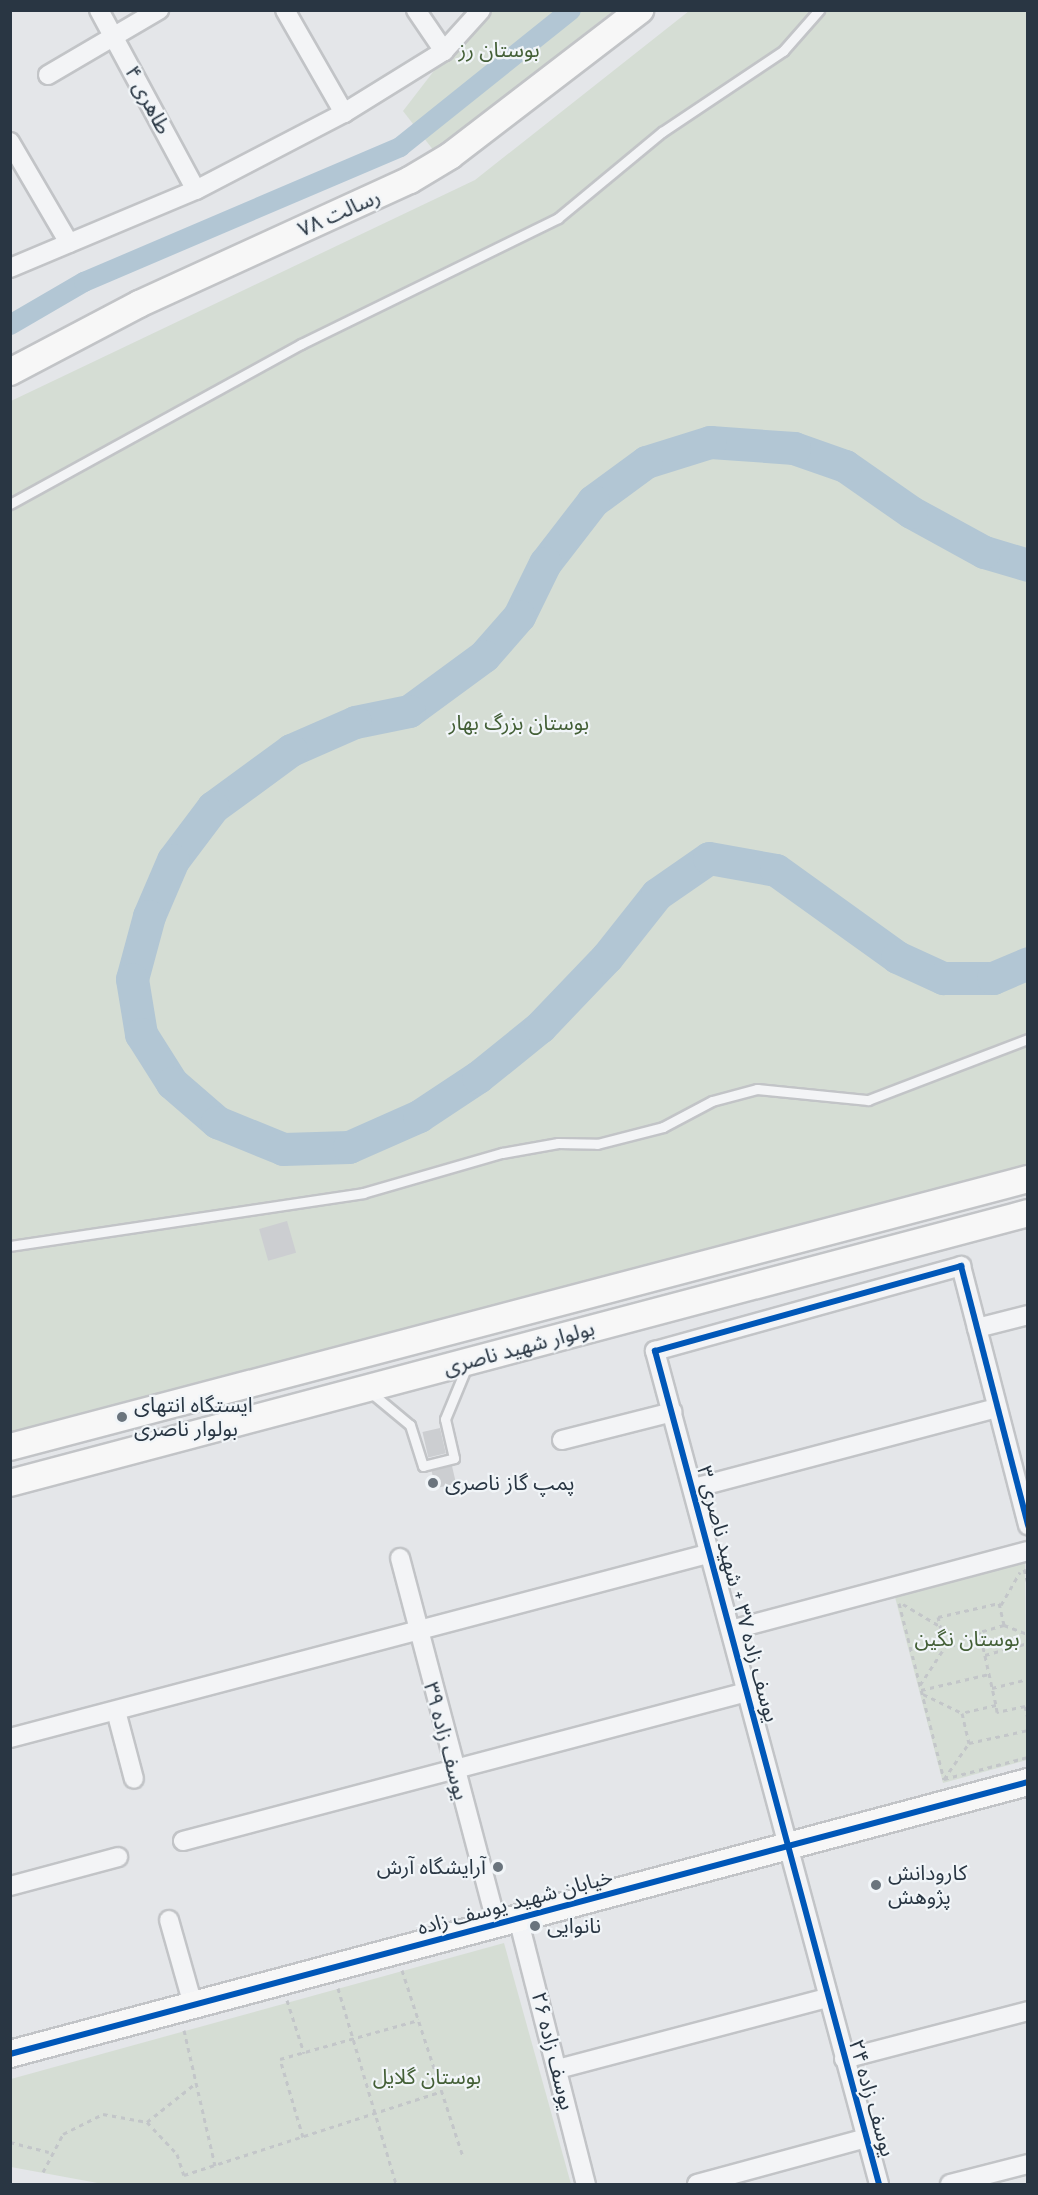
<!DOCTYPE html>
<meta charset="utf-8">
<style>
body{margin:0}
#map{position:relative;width:1038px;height:2195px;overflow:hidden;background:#e4e6e9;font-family:Raleway,"Noto Sans Arabic",sans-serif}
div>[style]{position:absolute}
.green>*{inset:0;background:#d5ddd4}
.canal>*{height:20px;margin:-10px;padding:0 10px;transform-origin:10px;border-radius:10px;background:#b2c6d4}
.river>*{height:33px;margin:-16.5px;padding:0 16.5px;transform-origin:16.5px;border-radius:16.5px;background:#b2c6d4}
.building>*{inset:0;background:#ccced1;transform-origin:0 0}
.path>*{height:3px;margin-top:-1.5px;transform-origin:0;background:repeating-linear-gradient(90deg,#c3c6c9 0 4.5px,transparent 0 9px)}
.roads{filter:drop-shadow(2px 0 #c2c4c7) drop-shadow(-2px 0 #c2c4c7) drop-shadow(0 2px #c2c4c7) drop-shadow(0 -2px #c2c4c7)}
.lane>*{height:9px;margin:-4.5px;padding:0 4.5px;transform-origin:4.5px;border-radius:4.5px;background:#f3f4f6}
.street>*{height:18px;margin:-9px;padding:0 9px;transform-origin:9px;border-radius:9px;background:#f3f4f6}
.secondary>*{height:26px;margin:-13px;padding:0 13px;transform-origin:13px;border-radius:13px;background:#f7f7f7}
.cycleway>*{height:6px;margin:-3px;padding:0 3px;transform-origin:3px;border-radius:3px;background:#0057b8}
.dots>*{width:16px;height:16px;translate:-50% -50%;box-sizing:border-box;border:3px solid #f1f5f8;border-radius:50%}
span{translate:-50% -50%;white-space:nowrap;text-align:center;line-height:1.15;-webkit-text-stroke:4.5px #f1f5f8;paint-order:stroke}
.park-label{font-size:21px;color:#435f36}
.street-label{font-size:21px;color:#293643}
.poi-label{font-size:21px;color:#293643}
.left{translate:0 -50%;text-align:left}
.right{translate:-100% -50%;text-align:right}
.frame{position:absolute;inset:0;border:12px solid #293643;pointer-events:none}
</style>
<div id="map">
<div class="green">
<i style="clip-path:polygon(480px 11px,613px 11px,434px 151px,403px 111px)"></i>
<i style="clip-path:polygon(689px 11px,1027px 11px,1027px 1166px,38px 1424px,11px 1435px,11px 401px,475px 180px)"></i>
<i style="clip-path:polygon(1025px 1562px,1027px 1760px,943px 1783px,895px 1597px)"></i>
<i style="clip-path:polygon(504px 1943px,571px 2184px,103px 2184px,11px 2167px,11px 2079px)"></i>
</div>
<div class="canal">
<i style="left:10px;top:325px;width:86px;rotate:-30.2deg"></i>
<i style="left:84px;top:282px;width:344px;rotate:-23.1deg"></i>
<i style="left:400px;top:147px;width:219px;rotate:-38.7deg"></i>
</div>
<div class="river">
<i style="left:1028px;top:565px;width:46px;rotate:-163.5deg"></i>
<i style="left:984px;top:552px;width:83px;rotate:-151.3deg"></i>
<i style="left:911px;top:512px;width:80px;rotate:-145.1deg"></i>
<i style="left:845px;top:466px;width:54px;rotate:-160.6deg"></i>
<i style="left:794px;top:448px;width:84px;rotate:-175.9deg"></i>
<i style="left:710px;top:442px;width:67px;rotate:162.6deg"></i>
<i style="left:646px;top:462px;width:66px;rotate:143.7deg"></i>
<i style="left:593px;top:501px;width:78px;rotate:127.7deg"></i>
<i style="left:545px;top:563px;width:59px;rotate:116.1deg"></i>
<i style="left:519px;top:616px;width:53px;rotate:131.2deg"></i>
<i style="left:484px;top:656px;width:93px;rotate:143.7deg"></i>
<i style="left:409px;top:711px;width:55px;rotate:168.5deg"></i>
<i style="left:355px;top:722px;width:70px;rotate:156.4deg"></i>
<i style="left:291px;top:750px;width:97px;rotate:143.8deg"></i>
<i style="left:213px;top:807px;width:66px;rotate:127deg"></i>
<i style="left:173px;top:860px;width:61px;rotate:113.2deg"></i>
<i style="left:149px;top:916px;width:65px;rotate:105.1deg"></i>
<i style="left:132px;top:979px;width:56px;rotate:80.7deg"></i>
<i style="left:141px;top:1034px;width:58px;rotate:57.7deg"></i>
<i style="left:172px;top:1083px;width:60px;rotate:40.9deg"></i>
<i style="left:217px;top:1122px;width:71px;rotate:22.2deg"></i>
<i style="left:283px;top:1149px;width:66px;rotate:-1.7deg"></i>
<i style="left:349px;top:1147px;width:77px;rotate:-23.9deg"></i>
<i style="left:419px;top:1116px;width:71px;rotate:-33.5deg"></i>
<i style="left:478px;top:1077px;width:80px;rotate:-38.9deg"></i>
<i style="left:540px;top:1027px;width:97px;rotate:-46.3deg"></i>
<i style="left:607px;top:957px;width:80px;rotate:-51.6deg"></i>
<i style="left:657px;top:894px;width:63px;rotate:-34.7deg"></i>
<i style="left:709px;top:858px;width:68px;rotate:10.2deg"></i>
<i style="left:776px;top:870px;width:149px;rotate:35.7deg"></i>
<i style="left:897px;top:957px;width:51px;rotate:24.5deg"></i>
<i style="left:943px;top:978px;width:50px"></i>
<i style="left:993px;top:978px;width:38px;rotate:-23deg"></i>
</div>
<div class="building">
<i style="left:287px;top:1221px;width:33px;height:29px;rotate:74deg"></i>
<i style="left:440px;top:1428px;width:26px;height:18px;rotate:77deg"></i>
<i style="left:452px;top:1466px;width:18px;height:21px;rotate:77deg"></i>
</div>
<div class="path">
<i style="left:1024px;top:1569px;width:16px;rotate:75deg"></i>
<i style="left:899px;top:1603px;width:182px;rotate:75.7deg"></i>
<i style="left:944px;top:1779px;width:87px;rotate:-14.7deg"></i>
<i style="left:999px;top:1603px;width:23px;rotate:77deg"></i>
<i style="left:1004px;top:1625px;width:26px;rotate:164deg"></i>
<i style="left:979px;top:1632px;width:6px;rotate:72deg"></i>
<i style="left:981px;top:1638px;width:37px;rotate:166deg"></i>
<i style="left:945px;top:1647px;width:31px;rotate:-103deg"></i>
<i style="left:938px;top:1617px;width:63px;rotate:-12.9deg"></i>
<i style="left:903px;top:1604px;width:41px;rotate:31deg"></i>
<i style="left:1001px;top:1605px;width:38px;rotate:-60deg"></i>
<i style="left:1004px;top:1625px;width:26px;rotate:21deg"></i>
<i style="left:981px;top:1638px;width:69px;rotate:77.4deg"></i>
<i style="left:985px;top:1655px;width:45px;rotate:-15.6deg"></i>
<i style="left:920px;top:1685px;width:45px;rotate:-56.7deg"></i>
<i style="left:992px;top:1688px;width:37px;rotate:-14deg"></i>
<i style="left:921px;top:1690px;width:70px;rotate:-13.2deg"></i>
<i style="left:923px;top:1694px;width:43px;rotate:26deg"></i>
<i style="left:1028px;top:1719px;width:13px;rotate:-103deg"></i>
<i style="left:1025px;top:1706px;width:29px;rotate:168deg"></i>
<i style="left:997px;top:1712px;width:7px;rotate:-98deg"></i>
<i style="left:996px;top:1705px;width:35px;rotate:167deg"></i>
<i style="left:962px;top:1713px;width:31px;rotate:77deg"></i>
<i style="left:969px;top:1743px;width:60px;rotate:-12.4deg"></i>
<i style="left:944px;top:1779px;width:44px;rotate:-55.2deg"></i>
<i style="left:402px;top:1970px;width:197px;rotate:71.9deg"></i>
<i style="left:338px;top:1988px;width:204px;rotate:73.5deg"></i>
<i style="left:287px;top:2000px;width:56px;rotate:72.2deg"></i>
<i style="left:184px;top:2030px;width:139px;rotate:77.1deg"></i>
<i style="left:147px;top:2122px;width:63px;rotate:-38.5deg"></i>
<i style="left:303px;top:2137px;width:81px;rotate:-106.4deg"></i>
<i style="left:280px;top:2059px;width:144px;rotate:-15.7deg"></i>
<i style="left:10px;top:2142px;width:40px;rotate:14.4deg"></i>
<i style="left:43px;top:2172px;width:43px;rotate:-62.2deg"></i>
<i style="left:63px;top:2134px;width:45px;rotate:-26.6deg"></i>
<i style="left:103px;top:2114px;width:45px;rotate:10.3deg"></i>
<i style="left:147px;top:2122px;width:44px;rotate:46.8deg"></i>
<i style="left:177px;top:2154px;width:22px;rotate:72deg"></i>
<i style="left:184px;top:2175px;width:271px;rotate:-18deg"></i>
</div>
<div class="roads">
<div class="lane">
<i style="left:10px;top:504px;width:332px;rotate:-28.8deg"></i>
<i style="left:301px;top:344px;width:286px;rotate:-26.1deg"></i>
<i style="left:558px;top:218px;width:135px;rotate:-39.6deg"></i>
<i style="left:662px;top:132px;width:146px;rotate:-33.8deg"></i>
<i style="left:783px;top:51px;width:55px;rotate:-48.7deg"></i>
<i style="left:10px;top:1246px;width:357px;rotate:-8.5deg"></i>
<i style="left:363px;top:1193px;width:145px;rotate:-16.1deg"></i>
<i style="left:502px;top:1153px;width:57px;rotate:-10.1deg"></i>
<i style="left:558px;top:1143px;width:39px;rotate:1deg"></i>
<i style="left:597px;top:1144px;width:68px;rotate:-14.4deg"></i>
<i style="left:663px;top:1127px;width:55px;rotate:-28deg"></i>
<i style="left:712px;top:1101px;width:47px;rotate:-14.9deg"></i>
<i style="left:757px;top:1089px;width:112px;rotate:5.7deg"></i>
<i style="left:868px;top:1100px;width:171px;rotate:-20.9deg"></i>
<i style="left:369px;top:1391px;width:53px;rotate:39.7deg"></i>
<i style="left:410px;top:1425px;width:43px;rotate:72.4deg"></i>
<i style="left:423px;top:1466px;width:32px;rotate:-14deg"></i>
<i style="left:454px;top:1458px;width:40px;rotate:-103deg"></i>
<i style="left:445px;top:1419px;width:57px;rotate:-67.5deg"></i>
</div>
<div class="street">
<i style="left:99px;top:10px;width:204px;rotate:61.7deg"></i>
<i style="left:285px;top:10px;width:119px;rotate:60.2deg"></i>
<i style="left:416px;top:10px;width:50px;rotate:55.7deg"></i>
<i style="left:48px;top:75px;width:129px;rotate:-30.4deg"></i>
<i style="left:10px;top:142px;width:117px;rotate:59.7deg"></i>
<i style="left:10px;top:268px;width:202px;rotate:-22.8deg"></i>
<i style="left:196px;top:190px;width:167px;rotate:-27.5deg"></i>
<i style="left:344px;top:113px;width:118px;rotate:-31.8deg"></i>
<i style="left:444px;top:51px;width:55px;rotate:-47.9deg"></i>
<i style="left:977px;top:1328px;width:53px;rotate:-14.3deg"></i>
<i style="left:562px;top:1440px;width:114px;rotate:-14.2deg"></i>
<i style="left:694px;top:1488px;width:313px;rotate:-14.8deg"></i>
<i style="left:400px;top:1558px;width:379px;rotate:75.2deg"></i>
<i style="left:731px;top:1630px;width:307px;rotate:-14.9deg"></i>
<i style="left:116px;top:1711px;width:70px;rotate:75.2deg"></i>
<i style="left:10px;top:1738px;width:725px;rotate:-14.78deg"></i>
<i style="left:183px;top:1841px;width:583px;rotate:-14.8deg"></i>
<i style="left:10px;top:1886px;width:112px;rotate:-15deg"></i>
<i style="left:518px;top:1918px;width:275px;rotate:75.7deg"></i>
<i style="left:169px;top:1920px;width:88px;rotate:74.2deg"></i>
<i style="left:844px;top:2059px;width:190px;rotate:-14.6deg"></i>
<i style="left:558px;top:2069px;width:278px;rotate:-14.8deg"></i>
<i style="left:697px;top:2184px;width:175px;rotate:-15.2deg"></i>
<i style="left:879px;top:2184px;width:863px;rotate:-105.05deg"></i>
<i style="left:655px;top:1351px;width:318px;rotate:-15.5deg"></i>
<i style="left:961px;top:1266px;width:268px;rotate:75.5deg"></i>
<i style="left:950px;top:2184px;width:81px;rotate:-14.4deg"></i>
</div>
<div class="secondary">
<i style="left:10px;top:372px;width:146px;rotate:-27.8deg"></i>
<i style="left:139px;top:304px;width:298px;rotate:-24.6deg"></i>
<i style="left:410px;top:180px;width:47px;rotate:-31deg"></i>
<i style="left:450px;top:156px;width:240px;rotate:-37.5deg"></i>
<i style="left:10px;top:1447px;width:1053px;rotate:-14.75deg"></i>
<i style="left:10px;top:1483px;width:1053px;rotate:-14.85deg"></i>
<i style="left:10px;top:2054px;width:1054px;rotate:-14.96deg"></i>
</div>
</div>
<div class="cycleway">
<i style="left:10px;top:2054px;width:1054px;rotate:-14.96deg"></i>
<i style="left:879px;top:2184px;width:863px;rotate:-105.05deg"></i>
<i style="left:655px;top:1351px;width:318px;rotate:-15.5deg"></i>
<i style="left:961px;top:1266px;width:268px;rotate:75.5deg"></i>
</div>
<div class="dots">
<i style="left:122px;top:1417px;background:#6a747d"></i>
<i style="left:433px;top:1483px;background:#6a747d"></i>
<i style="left:498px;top:1867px;background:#6a747d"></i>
<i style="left:876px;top:1885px;background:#6a747d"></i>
<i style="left:535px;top:1926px;background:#6a747d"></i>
</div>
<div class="park-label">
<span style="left:499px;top:50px">بوستان رز</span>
<span style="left:519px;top:723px">بوستان بزرگ بهار</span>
<span style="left:967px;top:1639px">بوستان نگین</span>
<span style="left:427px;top:2077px">بوستان گلایل</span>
</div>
<div class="street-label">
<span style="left:148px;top:100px;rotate:62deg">طاهری ۴</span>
<span style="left:339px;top:213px;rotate:-24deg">رسالت ۷۸</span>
<span style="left:519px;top:1348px;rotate:-15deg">بولوار شهید ناصری</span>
<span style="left:738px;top:1594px;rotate:75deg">یوسف زاده ۳۷ + شهید ناصری ۳</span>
<span style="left:446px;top:1741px;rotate:75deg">یوسف زاده ۳۹</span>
<span style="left:515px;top:1902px;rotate:-15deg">خیابان شهید یوسف زاده</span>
<span style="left:553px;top:2051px;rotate:76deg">یوسف زاده ۲۶</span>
<span style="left:872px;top:2098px;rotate:74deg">یوسف زاده ۲۴</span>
</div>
<div class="poi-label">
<span class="left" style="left:134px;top:1417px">ایستگاه انتهای<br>بولوار ناصری</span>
<span class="left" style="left:445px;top:1483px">پمپ گاز ناصری</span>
<span class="right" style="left:486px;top:1867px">آرایشگاه آرش</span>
<span class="left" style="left:888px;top:1885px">کارودانش<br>پژوهش</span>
<span class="left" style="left:547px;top:1926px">نانوایی</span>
</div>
<div class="frame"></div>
</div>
